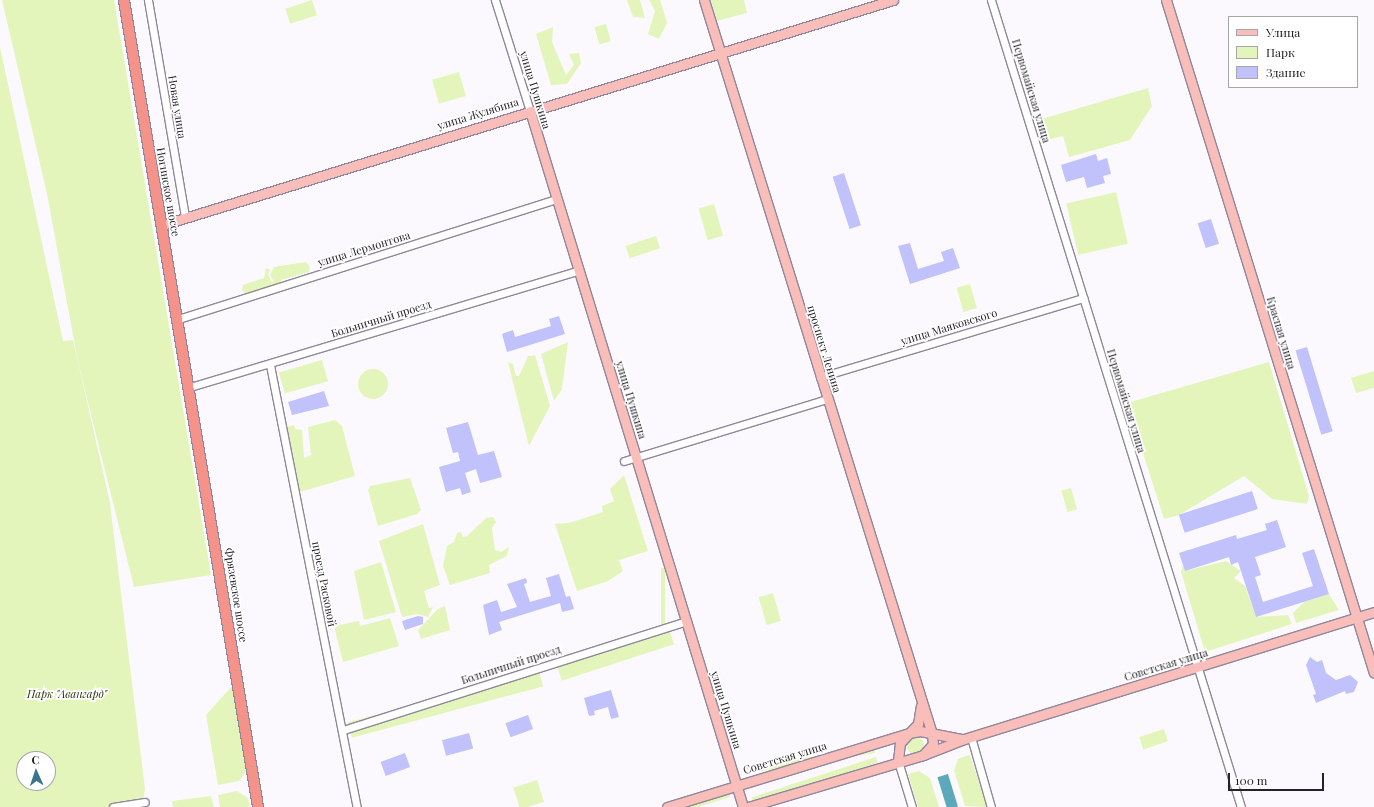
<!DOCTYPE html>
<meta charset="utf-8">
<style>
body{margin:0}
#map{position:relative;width:1374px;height:807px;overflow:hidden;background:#fbf9fe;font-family:"Playfair Display",serif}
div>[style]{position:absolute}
.green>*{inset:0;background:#e3f5ba;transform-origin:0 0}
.round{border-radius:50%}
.water>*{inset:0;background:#5ba9ba;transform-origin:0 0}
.building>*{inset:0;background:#c1c1fb;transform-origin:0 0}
.roads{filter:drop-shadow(1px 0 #8f879c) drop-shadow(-1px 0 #8f879c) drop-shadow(0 1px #8f879c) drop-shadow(0 -1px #8f879c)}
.minor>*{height:7px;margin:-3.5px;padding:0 3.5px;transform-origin:3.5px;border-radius:3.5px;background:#fff}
.major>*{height:9px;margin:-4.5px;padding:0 4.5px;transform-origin:4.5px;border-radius:4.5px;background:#f9beb9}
.highway>*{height:10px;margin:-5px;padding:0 5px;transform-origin:5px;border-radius:5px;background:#f5938a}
span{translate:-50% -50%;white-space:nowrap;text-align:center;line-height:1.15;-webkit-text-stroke:3.5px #fff;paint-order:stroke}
.street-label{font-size:11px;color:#242129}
.park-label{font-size:11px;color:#2b3609;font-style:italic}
.legend{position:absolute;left:1228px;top:16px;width:130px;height:72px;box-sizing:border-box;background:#fff;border:1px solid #a7a6a9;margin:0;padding:5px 7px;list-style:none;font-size:12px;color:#242129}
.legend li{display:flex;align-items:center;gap:8px;height:20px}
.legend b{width:20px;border:1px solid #a7a6a9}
.north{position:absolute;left:16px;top:751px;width:40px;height:40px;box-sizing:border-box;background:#fff;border:1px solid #a7a6a9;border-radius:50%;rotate:357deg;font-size:11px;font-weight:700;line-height:16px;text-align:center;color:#242129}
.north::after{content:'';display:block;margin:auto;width:14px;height:18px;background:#3a748d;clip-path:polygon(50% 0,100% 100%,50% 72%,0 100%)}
.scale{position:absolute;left:1228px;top:773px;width:96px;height:18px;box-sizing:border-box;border:2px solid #242129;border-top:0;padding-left:5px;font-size:12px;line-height:14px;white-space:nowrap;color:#242129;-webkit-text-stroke:3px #fff;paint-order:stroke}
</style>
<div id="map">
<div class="green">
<i style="clip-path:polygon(2px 0,114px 0,211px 575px,134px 587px,78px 362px,47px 194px)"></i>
<i style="left:312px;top:0;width:16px;height:28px;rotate:72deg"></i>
<i style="clip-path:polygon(627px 0,640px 0,645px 18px,633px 17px)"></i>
<i style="clip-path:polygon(649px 0,660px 0,667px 23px,659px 39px,648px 34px,655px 11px)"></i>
<i style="clip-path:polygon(711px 0,744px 0,747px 13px,717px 21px)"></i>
<i style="left:606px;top:24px;width:18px;height:12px;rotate:74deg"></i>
<i style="clip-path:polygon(553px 27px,552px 42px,566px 75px,574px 65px,569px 54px,579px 53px,581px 63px,567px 84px,551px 85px,536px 34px)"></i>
<i style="clip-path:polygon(evenodd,0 47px,63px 341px,73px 340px,110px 503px,145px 789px,142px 807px,0 807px,0 47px,24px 759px,48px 759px,48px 783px,24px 783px,24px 759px)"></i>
<i style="left:459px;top:72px;width:25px;height:28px;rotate:74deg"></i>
<i style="clip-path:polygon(1148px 88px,1152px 106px,1130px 140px,1069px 157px,1063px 136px,1044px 141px,1038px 120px)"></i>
<i style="left:1116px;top:192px;width:53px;height:51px;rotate:77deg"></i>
<i style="left:714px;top:204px;width:33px;height:16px;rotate:74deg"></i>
<i style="left:656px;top:236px;width:13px;height:32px;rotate:72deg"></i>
<i style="clip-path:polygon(306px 262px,310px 267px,309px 272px,281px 280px,282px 284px,247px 295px,242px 290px,243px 285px,264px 278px,266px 268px,270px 270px,268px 274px,271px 281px,274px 282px,270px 275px,274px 267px)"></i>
<i style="left:970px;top:284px;width:25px;height:14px;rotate:74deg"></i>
<i style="clip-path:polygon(568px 342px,562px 389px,554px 401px,541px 354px)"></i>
<i style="clip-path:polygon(535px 355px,550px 406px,529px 446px,508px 362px,513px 364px,516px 376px,519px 376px,528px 356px)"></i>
<i style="left:322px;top:360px;width:22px;height:45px;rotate:74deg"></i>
<i style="clip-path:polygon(1269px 362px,1309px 496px,1307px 504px,1272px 499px,1244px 476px,1179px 515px,1164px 519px,1127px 403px)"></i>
<i class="round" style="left:358px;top:369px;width:30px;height:30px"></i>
<i style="clip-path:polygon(1374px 371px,1374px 388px,1356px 393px,1351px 378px)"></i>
<i style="clip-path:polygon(335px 420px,342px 426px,355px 476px,300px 492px,287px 427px,294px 425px,295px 429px,302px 430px,304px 458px,311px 455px,308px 427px)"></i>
<i style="clip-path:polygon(624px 475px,648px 551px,619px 560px,623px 571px,608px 581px,577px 591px,555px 524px,569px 523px,603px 512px,602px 506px,614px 501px,610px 489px)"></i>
<i style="clip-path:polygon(410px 478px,421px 510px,417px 514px,378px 526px,368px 490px,370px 486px)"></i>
<i style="left:1071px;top:488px;width:22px;height:10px;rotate:74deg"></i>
<i style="clip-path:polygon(493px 517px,496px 522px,492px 528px,495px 550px,501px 552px,509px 547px,507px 556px,489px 565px,490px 573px,450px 585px,443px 566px,447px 546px,454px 542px,457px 533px,461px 532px,463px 537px,467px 536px,486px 518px)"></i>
<i style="clip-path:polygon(423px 524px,440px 585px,424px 591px,429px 608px,433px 607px,428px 617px,417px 614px,402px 617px,379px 541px)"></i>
<i style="clip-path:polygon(1226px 561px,1241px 571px,1234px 578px,1245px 586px,1256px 617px,1288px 615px,1292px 624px,1205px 652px,1181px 572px,1183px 565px,1185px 571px)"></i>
<i style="clip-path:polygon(381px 562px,396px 612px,364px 620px,354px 571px)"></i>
<i style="left:661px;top:568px;width:4px;height:57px"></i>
<i style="left:773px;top:593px;width:29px;height:15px;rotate:74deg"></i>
<i style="clip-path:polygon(1329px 594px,1339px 610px,1296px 623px,1293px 613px,1304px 602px)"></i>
<i style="clip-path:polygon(445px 606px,450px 630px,421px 639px,418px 630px,438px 609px)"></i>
<i style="clip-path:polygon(390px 618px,399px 646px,343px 662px,334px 626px,359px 621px,360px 626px)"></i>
<i style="left:669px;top:629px;width:16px;height:118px;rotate:72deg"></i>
<i style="left:539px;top:671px;width:16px;height:198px;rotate:75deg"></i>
<i style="clip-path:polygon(233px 685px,247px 770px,239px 781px,218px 785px,206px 715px)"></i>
<i style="left:1164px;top:729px;width:13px;height:26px;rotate:72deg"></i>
<i class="round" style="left:906px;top:736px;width:18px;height:18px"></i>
<i style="left:874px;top:747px;width:6px;height:132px;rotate:81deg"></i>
<i style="clip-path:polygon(969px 755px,971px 758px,987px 807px,965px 806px,954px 770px,958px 759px)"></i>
<i style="left:876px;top:757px;width:6px;height:131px;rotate:72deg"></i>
<i style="clip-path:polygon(919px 771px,930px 778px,939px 807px,918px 807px,908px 774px)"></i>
<i style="left:537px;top:780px;width:23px;height:25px;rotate:72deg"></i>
<i style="clip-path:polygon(237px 791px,248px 798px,250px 807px,220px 807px,218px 795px)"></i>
<i style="clip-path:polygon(728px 791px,730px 797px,698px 807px,678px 807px)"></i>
<i style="clip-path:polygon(211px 796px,214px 807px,173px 807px,172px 801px)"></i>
</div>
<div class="water">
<i style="left:948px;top:774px;width:34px;height:11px;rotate:73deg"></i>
</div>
<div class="building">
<i style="clip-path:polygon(1096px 154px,1098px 161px,1107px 158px,1111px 174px,1103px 176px,1105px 183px,1087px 188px,1084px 177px,1066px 182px,1061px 165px)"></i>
<i style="left:844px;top:173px;width:55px;height:12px;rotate:72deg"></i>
<i style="left:1211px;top:219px;width:26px;height:14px;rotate:72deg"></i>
<i style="clip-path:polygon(910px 243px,918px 269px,944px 261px,941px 252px,953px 248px,960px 268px,910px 284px,898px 246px)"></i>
<i style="clip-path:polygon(559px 316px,565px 334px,507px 352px,502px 334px,513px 330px,515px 337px,551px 326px,549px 319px)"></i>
<i style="left:1307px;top:347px;width:88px;height:12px;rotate:73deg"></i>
<i style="clip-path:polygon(324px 391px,329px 406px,292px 415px,288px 402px)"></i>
<i style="clip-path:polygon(468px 422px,478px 455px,494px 451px,502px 477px,480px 483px,476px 469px,465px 473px,471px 492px,462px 495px,460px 488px,446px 492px,439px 467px,460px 461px,458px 452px,453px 453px,446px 428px)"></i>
<i style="left:1252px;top:491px;width:19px;height:77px;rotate:72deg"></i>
<i style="clip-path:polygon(1277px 520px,1286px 547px,1255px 557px,1261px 575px,1255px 577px,1263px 602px,1313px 586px,1302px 553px,1314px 549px,1329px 594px,1256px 617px,1238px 562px,1231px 565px,1229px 557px,1185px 571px,1179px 553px,1236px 535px,1237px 539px,1267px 530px,1265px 524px)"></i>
<i style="clip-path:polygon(559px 574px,566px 597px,570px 596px,574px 609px,562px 612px,560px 603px,499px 622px,502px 630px,489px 635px,483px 605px,497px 600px,501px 612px,517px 607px,507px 584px,526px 578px,527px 583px,524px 584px,530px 602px,551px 596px,546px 578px)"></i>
<i style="clip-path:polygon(418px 616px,423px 617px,423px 624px,405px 630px,402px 621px)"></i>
<i style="clip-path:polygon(1310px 657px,1317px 662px,1322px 660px,1326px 673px,1336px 680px,1350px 675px,1358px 682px,1354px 692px,1346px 694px,1345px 691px,1316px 703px,1313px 695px,1316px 694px,1306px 665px)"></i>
<i style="clip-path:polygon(611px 690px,619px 717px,611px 719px,608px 707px,594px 711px,595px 715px,589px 716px,584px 698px)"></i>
<i style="left:528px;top:715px;width:15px;height:24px;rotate:70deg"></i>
<i style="left:469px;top:733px;width:16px;height:28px;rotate:75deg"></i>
<i style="left:405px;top:753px;width:15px;height:26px;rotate:70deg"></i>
</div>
<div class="roads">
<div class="minor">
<i style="left:148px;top:0;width:220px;rotate:80.3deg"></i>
<i style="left:495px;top:0;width:116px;rotate:72.5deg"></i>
<i style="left:991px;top:0;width:845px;rotate:72.79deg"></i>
<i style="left:178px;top:319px;width:397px;rotate:-17.6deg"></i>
<i style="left:270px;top:365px;width:450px;rotate:78.9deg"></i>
<i style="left:820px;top:377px;width:275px;rotate:-16.7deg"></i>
<i style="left:190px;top:387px;width:406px;rotate:-16.7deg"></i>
<i style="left:624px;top:461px;width:212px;rotate:-17deg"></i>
<i style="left:343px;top:730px;width:360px;rotate:-17.6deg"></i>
<i style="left:971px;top:737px;width:73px;rotate:74.1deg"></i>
<i style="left:898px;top:761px;width:48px;rotate:73.1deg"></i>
<i style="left:113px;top:807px;width:32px;rotate:-9deg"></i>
</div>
<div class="major">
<i style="left:704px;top:0;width:769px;rotate:72.74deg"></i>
<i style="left:932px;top:734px;width:10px;rotate:84deg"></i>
<i style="left:933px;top:744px;width:15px;rotate:132deg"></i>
<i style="left:1166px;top:0;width:704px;rotate:72.83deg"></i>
<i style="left:530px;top:111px;width:728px;rotate:72.98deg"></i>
<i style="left:162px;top:225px;width:765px;rotate:-17.11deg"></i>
<i style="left:898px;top:761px;width:18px;rotate:-84deg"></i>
<i style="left:900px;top:743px;width:26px;rotate:-47deg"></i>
<i style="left:918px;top:724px;width:18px;rotate:-81deg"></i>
<i style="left:667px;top:807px;width:253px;rotate:-17deg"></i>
<i style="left:909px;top:733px;width:11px;rotate:-10deg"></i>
<i style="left:920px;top:731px;width:42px;rotate:11deg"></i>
<i style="left:748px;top:807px;width:183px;rotate:-16.5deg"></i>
<i style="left:923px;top:755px;width:44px;rotate:-21.3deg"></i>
<i style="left:964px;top:739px;width:429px;rotate:-17.2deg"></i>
</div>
<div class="highway">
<i style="left:124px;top:0;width:818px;rotate:80.57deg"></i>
</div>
</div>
<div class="street-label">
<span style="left:535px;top:90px;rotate:73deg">улица Пушкина</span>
<span style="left:1031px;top:91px;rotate:73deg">Первомайская улица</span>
<span style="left:177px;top:107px;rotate:81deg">Новая улица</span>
<span style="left:478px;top:114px;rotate:-17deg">улица Жулябина</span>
<span style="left:168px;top:192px;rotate:80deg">Ногинское шоссе</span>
<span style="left:364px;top:249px;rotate:-17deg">улица Лермонтова</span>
<span style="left:381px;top:319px;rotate:-17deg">Больничный проезд</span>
<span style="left:949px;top:327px;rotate:-17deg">улица Маяковского</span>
<span style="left:1281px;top:333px;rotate:73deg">Красная улица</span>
<span style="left:824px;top:349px;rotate:73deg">проспект Ленина</span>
<span style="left:631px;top:400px;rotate:73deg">улица Пушкина</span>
<span style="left:1126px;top:401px;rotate:73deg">Первомайская улица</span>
<span style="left:324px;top:584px;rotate:79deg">проезд Расковой</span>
<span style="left:236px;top:595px;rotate:81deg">Фрязевское шоссе</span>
<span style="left:511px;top:665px;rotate:-18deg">Больничный проезд</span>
<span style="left:1166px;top:665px;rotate:-17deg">Советская улица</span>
<span style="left:726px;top:710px;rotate:73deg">улица Пушкина</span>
<span style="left:785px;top:758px;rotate:-17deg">Советская улица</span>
</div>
<div class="park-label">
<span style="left:67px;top:694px">Парк "Авангард"</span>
</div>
<ul class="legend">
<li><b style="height:5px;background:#f9beb9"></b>Улица</li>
<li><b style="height:11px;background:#e3f5ba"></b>Парк</li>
<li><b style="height:11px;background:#c1c1fb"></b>Здание</li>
</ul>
<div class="north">С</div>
<div class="scale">100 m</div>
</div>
